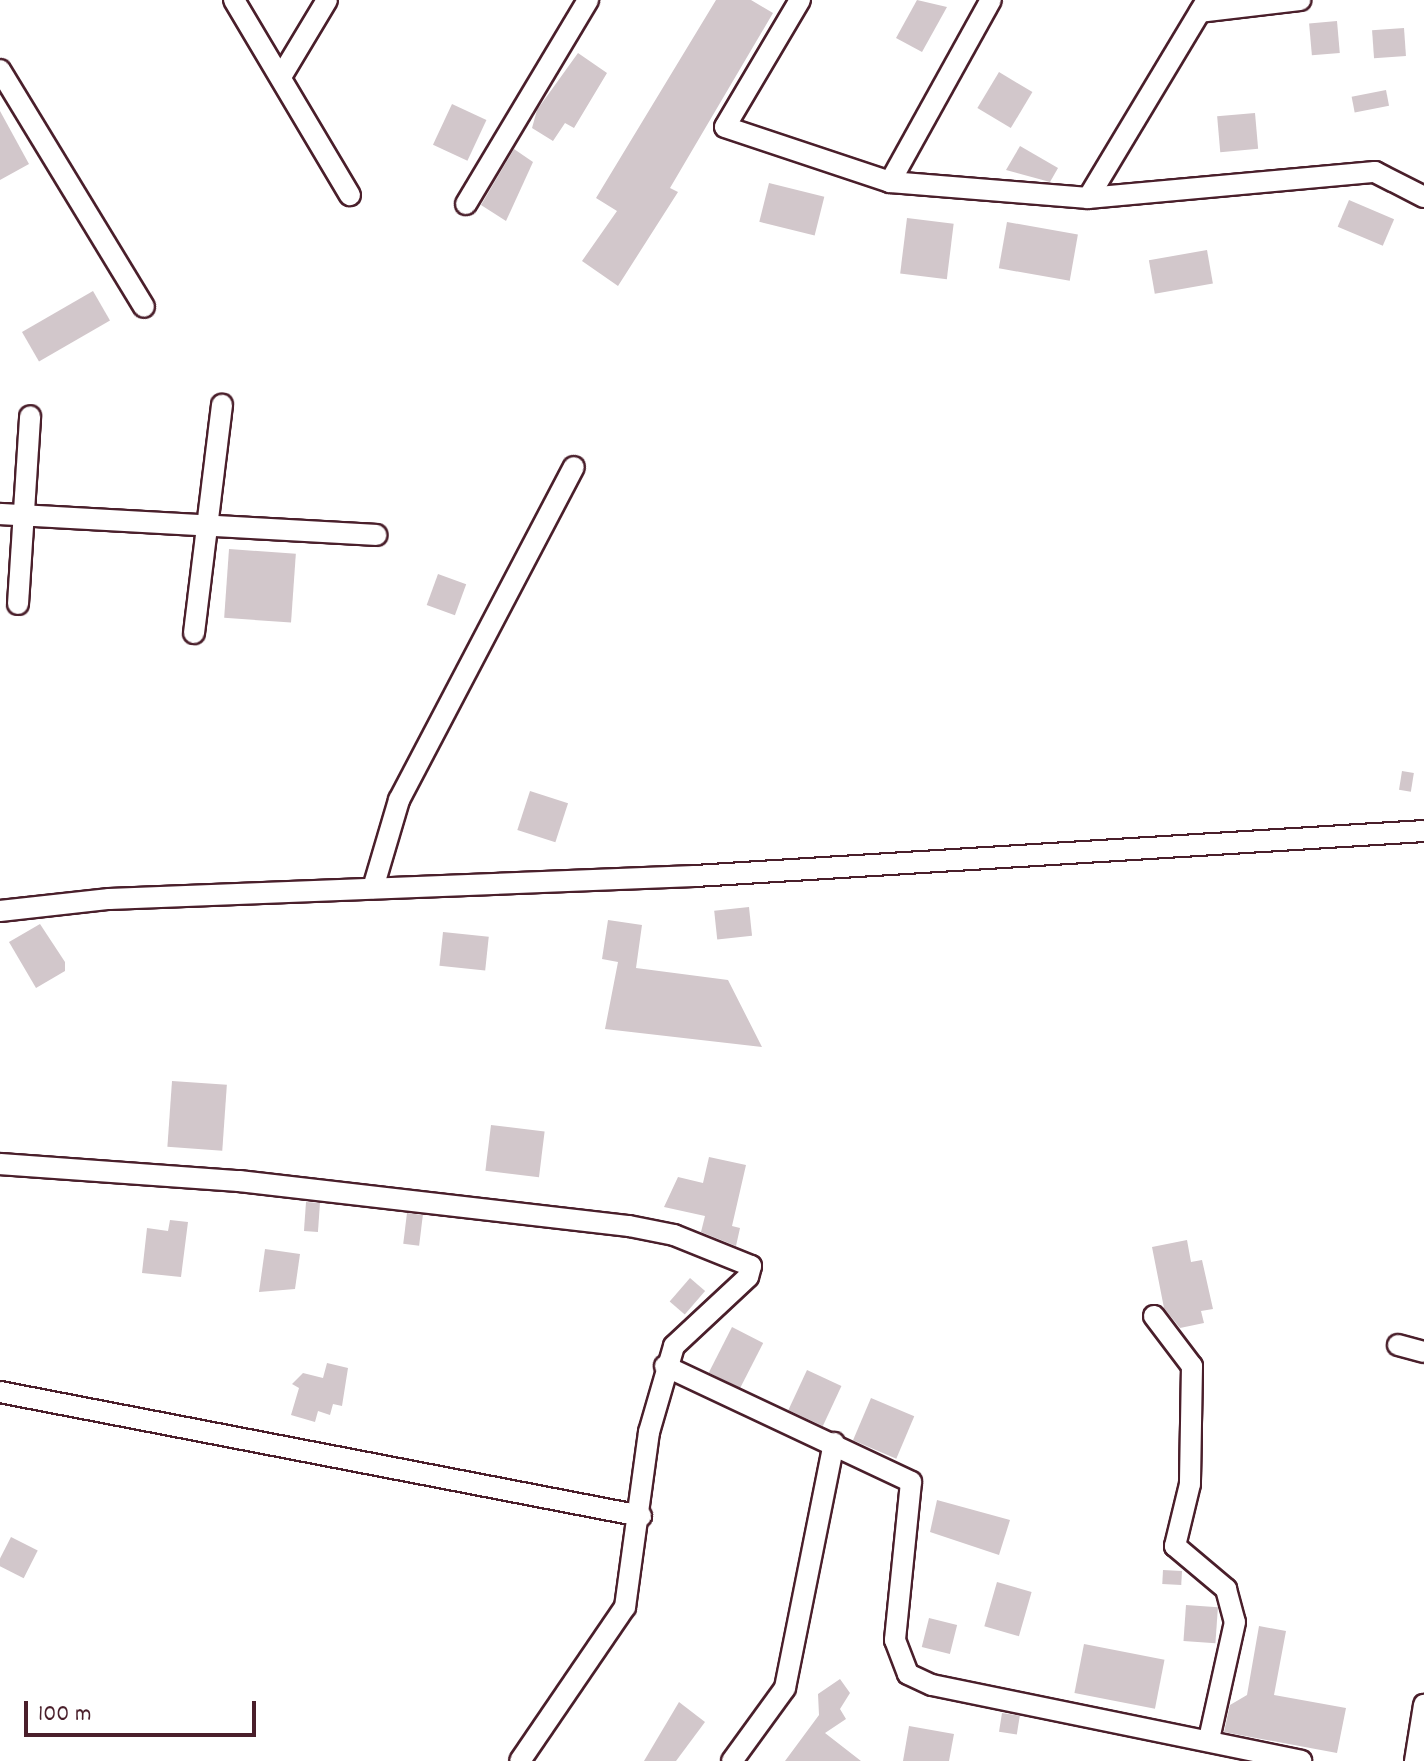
<!DOCTYPE html>
<style>
body{margin:0}
#map{position:relative;width:1424px;height:1761px;overflow:hidden;background:#fff;font-family:Dekko,sans-serif}
div>[style]{position:absolute}
.building>*{inset:0;background:#d2c7cb;transform-origin:0 0}
.roads{filter:drop-shadow(2px 0 #4a1f2b) drop-shadow(-2px 0 #4a1f2b) drop-shadow(0 2px #4a1f2b) drop-shadow(0 -2px #4a1f2b)}
.minor>*{height:20px;margin:-10px;padding:0 10px;transform-origin:10px;border-radius:10px;background:#fff}
span{translate:-50% -50%;white-space:nowrap;text-align:center;line-height:1.15;-webkit-text-stroke:6px #fff;paint-order:stroke}
.scale{position:absolute;left:24px;top:1701px;width:232px;height:36px;box-sizing:border-box;border:4px solid #4a1f2b;border-top:0;padding-left:10px;font-size:24px;line-height:28px;white-space:nowrap;color:#4a1f2b;-webkit-text-stroke:6px #fff;paint-order:stroke}
</style>
<div id="map">
<div class="building">
<i style="clip-path:polygon(716px 0,751px 0,773px 13px,670px 188px,678px 192px,618px 286px,582px 261px,617px 211px,596px 198px)"></i>
<i style="clip-path:polygon(917px 0,947px 7px,922px 52px,896px 38px)"></i>
<i style="left:1337px;top:21px;width:32px;height:28px;rotate:85deg"></i>
<i style="left:1404px;top:28px;width:28px;height:32px;rotate:86deg"></i>
<i style="clip-path:polygon(578px 53px,607px 73px,574px 128px,565px 123px,553px 141px,532px 128px,537px 110px)"></i>
<i style="left:999px;top:72px;width:39px;height:42px;rotate:31deg"></i>
<i style="left:1386px;top:90px;width:16px;height:35px;rotate:79deg"></i>
<i style="left:452px;top:104px;width:38px;height:45px;rotate:25deg"></i>
<i style="clip-path:polygon(0 111px,29px 164px,0 180px)"></i>
<i style="left:1255px;top:113px;width:36px;height:38px;rotate:85deg"></i>
<i style="clip-path:polygon(1020px 146px,1058px 168px,1050px 182px,1006px 170px)"></i>
<i style="clip-path:polygon(514px 149px,533px 162px,506px 221px,481px 205px)"></i>
<i style="left:769px;top:183px;width:57px;height:40px;rotate:14deg"></i>
<i style="left:1349px;top:200px;width:49px;height:29px;rotate:23deg"></i>
<i style="left:907px;top:218px;width:47px;height:56px;rotate:7deg"></i>
<i style="left:1007px;top:222px;width:72px;height:47px;rotate:10deg"></i>
<i style="left:1207px;top:250px;width:34px;height:59px;rotate:80deg"></i>
<i style="left:93px;top:291px;width:34px;height:82px;rotate:60deg"></i>
<i style="left:229px;top:549px;width:67px;height:69px;rotate:4deg"></i>
<i style="left:438px;top:574px;width:30px;height:33px;rotate:20deg"></i>
<i style="left:1402px;top:771px;width:12px;height:19px;rotate:9deg"></i>
<i style="left:530px;top:791px;width:40px;height:41px;rotate:18deg"></i>
<i style="left:749px;top:907px;width:29px;height:35px;rotate:84deg"></i>
<i style="clip-path:polygon(608px 920px,642px 925px,636px 968px,728px 980px,762px 1047px,605px 1029px,618px 962px,602px 959px)"></i>
<i style="clip-path:polygon(40px 924px,65px 962px,65px 971px,36px 988px,9px 942px)"></i>
<i style="left:443px;top:932px;width:46px;height:34px;rotate:6deg"></i>
<i style="left:172px;top:1081px;width:55px;height:66px;rotate:4deg"></i>
<i style="left:491px;top:1125px;width:54px;height:46px;rotate:7deg"></i>
<i style="clip-path:polygon(709px 1157px,746px 1165px,732px 1226px,740px 1228px,736px 1246px,701px 1232px,705px 1216px,664px 1207px,678px 1177px,703px 1183px)"></i>
<i style="left:306px;top:1202px;width:14px;height:29px;rotate:4deg"></i>
<i style="left:407px;top:1213px;width:16px;height:31px;rotate:7deg"></i>
<i style="clip-path:polygon(170px 1220px,188px 1222px,181px 1277px,142px 1273px,147px 1228px,168px 1231px)"></i>
<i style="clip-path:polygon(1187px 1240px,1191px 1262px,1202px 1260px,1213px 1309px,1201px 1311px,1204px 1323px,1180px 1328px,1164px 1308px,1152px 1247px)"></i>
<i style="clip-path:polygon(265px 1249px,300px 1254px,295px 1289px,259px 1292px)"></i>
<i style="left:690px;top:1278px;width:20px;height:31px;rotate:41deg"></i>
<i style="left:732px;top:1327px;width:35px;height:51px;rotate:27deg"></i>
<i style="clip-path:polygon(327px 1363px,348px 1368px,342px 1406px,333px 1404px,330px 1415px,318px 1411px,315px 1422px,291px 1415px,299px 1388px,292px 1384px,303px 1373px,323px 1378px)"></i>
<i style="left:807px;top:1370px;width:38px;height:44px;rotate:25deg"></i>
<i style="left:871px;top:1398px;width:47px;height:46px;rotate:23deg"></i>
<i style="clip-path:polygon(937px 1500px,1010px 1520px,999px 1555px,930px 1532px)"></i>
<i style="left:11px;top:1537px;width:30px;height:31px;rotate:27deg"></i>
<i style="left:1163px;top:1570px;width:19px;height:14px;rotate:3deg"></i>
<i style="left:997px;top:1582px;width:36px;height:46px;rotate:16deg"></i>
<i style="left:1186px;top:1605px;width:32px;height:36px;rotate:4deg"></i>
<i style="left:929px;top:1618px;width:29px;height:30px;rotate:14deg"></i>
<i style="clip-path:polygon(1259px 1626px,1286px 1631px,1274px 1695px,1346px 1708px,1337px 1753px,1224px 1732px,1230px 1705px,1247px 1695px)"></i>
<i style="left:1084px;top:1644px;width:82px;height:50px;rotate:11deg"></i>
<i style="clip-path:polygon(840px 1679px,850px 1693px,840px 1709px,846px 1719px,825px 1733px,861px 1761px,785px 1761px,819px 1715px,818px 1694px)"></i>
<i style="clip-path:polygon(679px 1702px,705px 1722px,676px 1761px,644px 1761px)"></i>
<i style="left:1002px;top:1713px;width:18px;height:19px;rotate:9deg"></i>
<i style="clip-path:polygon(909px 1726px,954px 1734px,949px 1761px,903px 1761px)"></i>
</div>
<div class="roads">
<div class="minor">
<i style="left:234px;top:0;width:227px;rotate:59.3deg"></i>
<i style="left:800px;top:0;width:147px;rotate:120.6deg"></i>
<i style="left:725px;top:127px;width:174px;rotate:18.4deg"></i>
<i style="left:890px;top:182px;width:199px;rotate:4.6deg"></i>
<i style="left:1088px;top:198px;width:288px;rotate:-5.2deg"></i>
<i style="left:1375px;top:172px;width:55px;rotate:27deg"></i>
<i style="left:1200px;top:12px;width:101px;rotate:-6.8deg"></i>
<i style="left:0;top:70px;width:277px;rotate:58.7deg"></i>
<i style="left:282px;top:75px;width:87px;rotate:-59deg"></i>
<i style="left:890px;top:182px;width:208px;rotate:-61deg"></i>
<i style="left:1088px;top:198px;width:231px;rotate:-59deg"></i>
<i style="left:466px;top:204px;width:238px;rotate:-59.1deg"></i>
<i style="left:0;top:514px;width:377px;rotate:3.2deg"></i>
<i style="left:18px;top:604px;width:188px;rotate:-86.3deg"></i>
<i style="left:194px;top:633px;width:230px;rotate:-83deg"></i>
<i style="left:373px;top:888px;width:92px;rotate:-73.5deg"></i>
<i style="left:399px;top:800px;width:376px;rotate:-62.3deg"></i>
<i style="left:0;top:911px;width:110px;rotate:-6.3deg"></i>
<i style="left:109px;top:899px;width:586px;rotate:-2.25deg"></i>
<i style="left:695px;top:876px;width:730px;rotate:-3.53deg"></i>
<i style="left:0;top:1164px;width:240px;rotate:4.1deg"></i>
<i style="left:239px;top:1181px;width:393px;rotate:6.6deg"></i>
<i style="left:629px;top:1226px;width:46px;rotate:11.3deg"></i>
<i style="left:674px;top:1235px;width:83px;rotate:21.9deg"></i>
<i style="left:751px;top:1266px;width:11px;rotate:105deg"></i>
<i style="left:748px;top:1277px;width:101px;rotate:137deg"></i>
<i style="left:674px;top:1346px;width:90px;rotate:106.2deg"></i>
<i style="left:649px;top:1432px;width:177px;rotate:97.8deg"></i>
<i style="left:625px;top:1607px;width:186px;rotate:124.3deg"></i>
<i style="left:1154px;top:1316px;width:63px;rotate:52.8deg"></i>
<i style="left:1192px;top:1366px;width:118px;rotate:91deg"></i>
<i style="left:1190px;top:1484px;width:64px;rotate:103.6deg"></i>
<i style="left:1175px;top:1546px;width:67px;rotate:40.1deg"></i>
<i style="left:1226px;top:1589px;width:34px;rotate:75deg"></i>
<i style="left:1235px;top:1622px;width:120px;rotate:102.5deg"></i>
<i style="left:1398px;top:1345px;width:27px;rotate:15deg"></i>
<i style="left:665px;top:1366px;width:272px;rotate:25.2deg"></i>
<i style="left:911px;top:1482px;width:159px;rotate:95.8deg"></i>
<i style="left:895px;top:1640px;width:36px;rotate:69deg"></i>
<i style="left:908px;top:1674px;width:26px;rotate:25deg"></i>
<i style="left:932px;top:1685px;width:377px;rotate:11.6deg"></i>
<i style="left:0;top:1392px;width:653px;rotate:10.95deg"></i>
<i style="left:732px;top:1761px;width:90px;rotate:-54deg"></i>
<i style="left:785px;top:1688px;width:250px;rotate:-78.7deg"></i>
<i style="left:1415px;top:1761px;width:57px;rotate:-80.9deg"></i>
</div>
</div>
<div class="scale">100 m</div>
</div>
